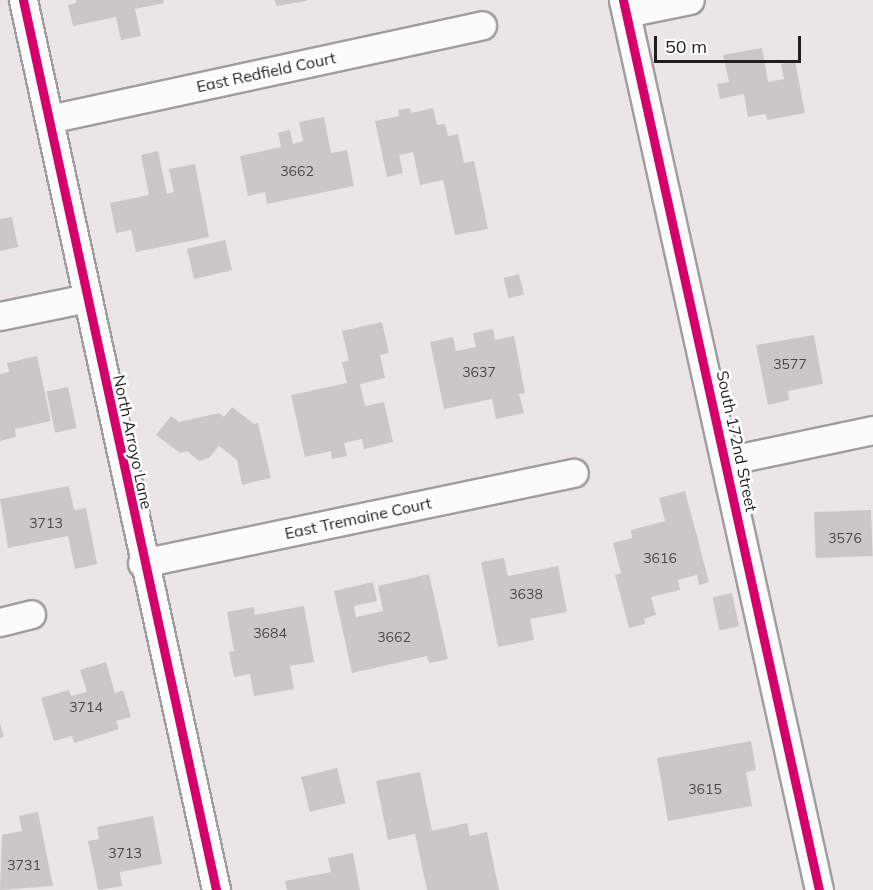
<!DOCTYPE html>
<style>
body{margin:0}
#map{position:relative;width:873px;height:890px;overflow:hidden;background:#eae6e7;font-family:Mulish,sans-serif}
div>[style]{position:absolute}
.building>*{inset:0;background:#cbc7c8;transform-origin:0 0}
.roads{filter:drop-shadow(2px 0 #a09d9e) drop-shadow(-2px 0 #a09d9e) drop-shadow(0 2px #a09d9e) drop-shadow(0 -2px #a09d9e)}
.minor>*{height:27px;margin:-13.5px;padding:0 13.5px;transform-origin:13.5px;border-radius:13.5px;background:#fcfbfb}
.cycleway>*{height:9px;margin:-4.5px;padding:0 4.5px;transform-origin:4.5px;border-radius:4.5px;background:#d6006c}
span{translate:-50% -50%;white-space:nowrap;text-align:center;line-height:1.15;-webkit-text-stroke:5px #fff;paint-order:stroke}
.number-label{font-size:14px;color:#4b4848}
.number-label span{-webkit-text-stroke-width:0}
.street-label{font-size:16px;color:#201e1e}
.scale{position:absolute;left:654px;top:36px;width:147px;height:27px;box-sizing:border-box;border:3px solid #201e1e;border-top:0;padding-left:8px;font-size:18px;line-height:21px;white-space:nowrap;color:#201e1e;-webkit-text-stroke:4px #fff;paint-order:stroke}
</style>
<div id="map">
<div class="building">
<i style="clip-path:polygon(76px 0,163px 0,164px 3px,135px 9px,141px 36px,121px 40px,116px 17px,73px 26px,68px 5px,76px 3px)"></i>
<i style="clip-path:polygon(275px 0,306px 0,306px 1px,276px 6px)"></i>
<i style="clip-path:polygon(762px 48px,768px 82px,784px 79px,781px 64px,795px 61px,805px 113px,767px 120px,766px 114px,748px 117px,744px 94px,720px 99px,717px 84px,729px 82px,723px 55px)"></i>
<i style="clip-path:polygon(410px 108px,411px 113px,433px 108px,437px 125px,445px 124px,448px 136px,458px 134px,464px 163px,474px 161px,488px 229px,455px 235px,443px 180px,420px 185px,413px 152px,399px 155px,403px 173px,387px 177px,375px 121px,399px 116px,398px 110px)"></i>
<i style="clip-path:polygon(324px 117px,331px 153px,347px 150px,354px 186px,267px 204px,265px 192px,248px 196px,240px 156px,281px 147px,278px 133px,290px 130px,293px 144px,303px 141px,299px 122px)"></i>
<i style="clip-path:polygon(158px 151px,167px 194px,174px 192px,169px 169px,195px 164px,209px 237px,136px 252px,131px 230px,116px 233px,110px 203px,149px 195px,141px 155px)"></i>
<i style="clip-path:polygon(12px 217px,18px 247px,0 251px,0 219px)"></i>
<i style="left:225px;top:240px;width:31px;height:39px;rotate:77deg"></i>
<i style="left:519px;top:274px;width:21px;height:16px;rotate:76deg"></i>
<i style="clip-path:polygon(382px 322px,389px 353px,380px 355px,385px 378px,360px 384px,365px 406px,384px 402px,393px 442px,364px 449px,362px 439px,344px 443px,347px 456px,332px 459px,331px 451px,305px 457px,291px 395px,347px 383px,342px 362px,349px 361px,342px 331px)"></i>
<i style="clip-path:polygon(493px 329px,495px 340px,514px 336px,525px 393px,519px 394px,524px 413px,496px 419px,492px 399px,444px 409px,430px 342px,453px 337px,456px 351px,476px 347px,473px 333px)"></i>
<i style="clip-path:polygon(814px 335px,823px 384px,788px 391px,789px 400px,768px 405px,756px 345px)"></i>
<i style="clip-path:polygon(37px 356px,51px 421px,15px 429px,16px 437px,0 441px,0 374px,9px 372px,7px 363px)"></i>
<i style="left:68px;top:387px;width:42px;height:22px;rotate:78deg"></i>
<i style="clip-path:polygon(232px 407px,254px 424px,258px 423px,271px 478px,242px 485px,237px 460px,219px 446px,209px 458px,199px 461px,187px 451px,180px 453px,156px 435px,171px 416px,179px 422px,219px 413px,224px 417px)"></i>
<i style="clip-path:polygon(69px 486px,74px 510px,86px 508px,97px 564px,75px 569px,68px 536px,8px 548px,0 499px)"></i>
<i style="clip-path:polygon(685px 491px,709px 582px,699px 585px,697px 575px,678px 580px,680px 590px,651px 597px,656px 615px,644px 619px,645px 624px,629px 628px,615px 575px,621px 573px,613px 543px,632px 538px,631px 530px,665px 521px,659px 498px)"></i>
<i style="left:871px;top:510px;width:46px;height:57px;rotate:88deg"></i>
<i style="clip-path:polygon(504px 558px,508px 576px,558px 566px,567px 612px,530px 619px,534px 640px,498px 647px,481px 562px)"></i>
<i style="clip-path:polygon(429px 574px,448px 659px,429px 663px,427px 656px,352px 673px,334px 591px,373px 582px,377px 601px,354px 606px,356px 617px,383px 611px,378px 586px)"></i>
<i style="left:732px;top:593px;width:34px;height:20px;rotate:78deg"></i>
<i style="clip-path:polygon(304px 606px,314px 662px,290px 666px,294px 689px,254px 696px,250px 674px,234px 677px,229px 652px,234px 651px,227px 612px,254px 607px,255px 615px)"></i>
<i style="clip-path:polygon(106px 662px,115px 693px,123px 690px,131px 717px,116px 721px,119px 729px,74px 743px,72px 736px,54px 741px,41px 698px,69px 690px,71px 696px,87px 692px,80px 670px)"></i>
<i style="clip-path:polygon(0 723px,4px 737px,0 738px)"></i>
<i style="clip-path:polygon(751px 741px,756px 770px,746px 772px,752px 806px,668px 821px,657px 758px)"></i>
<i style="left:337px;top:768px;width:36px;height:37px;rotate:76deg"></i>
<i style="clip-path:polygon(420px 772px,432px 831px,467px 823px,470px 836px,487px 832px,499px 890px,427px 890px,415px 834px,388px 840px,376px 781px)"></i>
<i style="clip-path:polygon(38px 812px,53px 886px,0 890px,2px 835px,22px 831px,19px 816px)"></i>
<i style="clip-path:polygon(153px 816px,162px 864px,120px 872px,122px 886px,98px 890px,88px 841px,99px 839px,97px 827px)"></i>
<i style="clip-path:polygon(353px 853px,360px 890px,287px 890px,285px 881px,331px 872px,328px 858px)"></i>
</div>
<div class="roads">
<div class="minor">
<i style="left:23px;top:0;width:911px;rotate:77.76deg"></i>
<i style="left:623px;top:0;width:911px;rotate:77.58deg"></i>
<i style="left:626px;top:13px;width:65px;rotate:-11.5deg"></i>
<i style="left:49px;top:119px;width:443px;rotate:-12.2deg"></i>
<i style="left:0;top:316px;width:89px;rotate:-11.7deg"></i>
<i style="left:726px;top:461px;width:150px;rotate:-11.9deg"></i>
<i style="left:142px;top:563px;width:441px;rotate:-11.8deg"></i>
<i style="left:0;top:622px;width:32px;rotate:-14deg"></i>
</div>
</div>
<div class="cycleway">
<i style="left:23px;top:0;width:911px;rotate:77.76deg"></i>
<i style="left:623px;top:0;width:911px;rotate:77.58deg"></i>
</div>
<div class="number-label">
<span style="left:297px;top:171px">3662</span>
<span style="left:790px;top:364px">3577</span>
<span style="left:479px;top:372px">3637</span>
<span style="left:46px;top:523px">3713</span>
<span style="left:845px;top:538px">3576</span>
<span style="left:660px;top:558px">3616</span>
<span style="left:526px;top:594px">3638</span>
<span style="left:270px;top:633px">3684</span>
<span style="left:394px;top:637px">3662</span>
<span style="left:86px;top:707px">3714</span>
<span style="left:705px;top:789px">3615</span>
<span style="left:125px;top:853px">3713</span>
<span style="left:24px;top:865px">3731</span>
</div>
<div class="street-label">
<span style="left:266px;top:72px;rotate:-12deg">East Redfield Court</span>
<span style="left:737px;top:441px;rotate:78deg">South 172nd Street</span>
<span style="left:133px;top:442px;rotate:78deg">North Arroyo Lane</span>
<span style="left:358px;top:518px;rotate:-12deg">East Tremaine Court</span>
</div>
<div class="scale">50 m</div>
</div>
